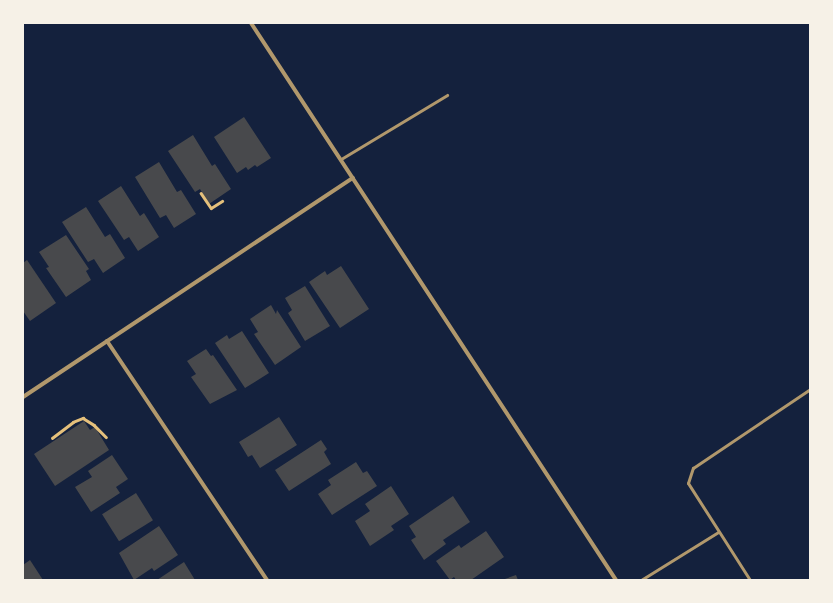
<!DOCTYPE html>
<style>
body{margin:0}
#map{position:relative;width:833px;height:603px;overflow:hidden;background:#14213d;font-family:"Noto Serif",serif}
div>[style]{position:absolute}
.building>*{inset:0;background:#48494c;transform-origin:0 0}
.path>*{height:2.5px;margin:-1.25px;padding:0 1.25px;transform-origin:1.25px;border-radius:1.25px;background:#e5c07b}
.service>*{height:3px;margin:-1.5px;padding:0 1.5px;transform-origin:1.5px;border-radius:1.5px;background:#b1986c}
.minor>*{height:4px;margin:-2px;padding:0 2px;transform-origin:2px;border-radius:2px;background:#b1986c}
span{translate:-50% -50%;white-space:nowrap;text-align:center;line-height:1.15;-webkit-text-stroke:3.5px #f6f1e7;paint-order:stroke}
.frame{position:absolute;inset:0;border:24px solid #f6f1e7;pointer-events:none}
</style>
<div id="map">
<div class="building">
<i style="clip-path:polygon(244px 117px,271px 158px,257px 167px,255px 165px,248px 170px,246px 167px,237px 173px,214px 137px)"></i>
<i style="clip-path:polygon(193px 135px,212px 166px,215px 164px,231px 189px,209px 204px,200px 189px,195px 192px,168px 151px)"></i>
<i style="clip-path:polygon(159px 162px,177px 192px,181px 190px,196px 214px,174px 228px,166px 215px,160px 218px,135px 177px)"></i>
<i style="clip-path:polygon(121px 186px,140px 216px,144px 213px,159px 237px,138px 251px,129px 237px,124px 240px,98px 201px)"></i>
<i style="clip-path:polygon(86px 207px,105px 237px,110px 234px,125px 258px,103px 273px,94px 259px,88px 262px,62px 222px)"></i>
<i style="clip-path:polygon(66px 235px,89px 269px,86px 271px,91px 280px,66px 297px,46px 268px,49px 267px,39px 252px)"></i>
<i style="clip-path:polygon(27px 260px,56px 303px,30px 321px,23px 311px,23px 263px)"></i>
<i style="clip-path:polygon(341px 266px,369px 309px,340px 328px,309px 282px,325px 271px,327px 275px)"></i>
<i style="clip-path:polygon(305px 286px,330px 326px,305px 341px,288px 313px,292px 310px,285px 298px)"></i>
<i style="clip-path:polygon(271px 305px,276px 314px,277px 310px,301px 347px,275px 365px,254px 334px,258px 332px,250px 319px)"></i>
<i style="clip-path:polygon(242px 331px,269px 373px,245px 388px,215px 343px,227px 335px,229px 339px)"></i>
<i style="clip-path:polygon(206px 349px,211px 356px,213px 355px,237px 390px,210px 404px,191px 377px,196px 374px,187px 361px)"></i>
<i style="clip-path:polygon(279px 417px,297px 445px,260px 468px,252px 455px,248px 457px,239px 442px)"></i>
<i style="clip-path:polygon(84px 421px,90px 430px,95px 427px,109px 450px,55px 486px,34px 454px)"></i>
<i style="clip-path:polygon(321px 440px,327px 449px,324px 452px,331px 464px,289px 491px,275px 470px)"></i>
<i style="clip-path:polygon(112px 455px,128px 479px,116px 487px,120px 493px,91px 512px,75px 487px,92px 477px,88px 471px)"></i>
<i style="clip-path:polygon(356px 462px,363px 473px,367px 471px,377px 486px,332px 515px,318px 494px,331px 485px,328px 480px)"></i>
<i style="clip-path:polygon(391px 486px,409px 514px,391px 526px,394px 530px,370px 546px,355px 521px,370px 511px,365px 504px)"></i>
<i style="left:136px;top:493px;width:32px;height:40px;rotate:58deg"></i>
<i style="clip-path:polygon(453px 496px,470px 522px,443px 540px,446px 544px,424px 560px,411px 540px,416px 537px,409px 526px)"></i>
<i style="clip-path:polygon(159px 526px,178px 555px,154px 571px,152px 568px,134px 580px,119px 553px)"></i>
<i style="clip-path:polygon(486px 531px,504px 557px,471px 580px,456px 580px,454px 577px,450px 580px,436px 561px,459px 545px,461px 548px)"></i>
<i style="clip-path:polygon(30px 560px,43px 580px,23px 580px,23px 565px)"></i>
<i style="clip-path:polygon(184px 562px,195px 580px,157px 580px)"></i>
<i style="clip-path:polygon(516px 575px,518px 580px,502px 580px)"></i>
</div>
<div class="path">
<i style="left:201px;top:193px;width:18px;rotate:56deg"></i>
<i style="left:211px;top:208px;width:13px;rotate:-32deg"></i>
<i style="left:52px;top:438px;width:26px;rotate:-37deg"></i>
<i style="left:73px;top:422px;width:11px;rotate:-22deg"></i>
<i style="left:83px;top:418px;width:13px;rotate:32deg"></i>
<i style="left:94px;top:425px;width:17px;rotate:45deg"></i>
</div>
<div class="service">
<i style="left:341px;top:159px;width:124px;rotate:-31.1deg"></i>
<i style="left:641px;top:580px;width:91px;rotate:-31.9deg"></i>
<i style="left:750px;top:580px;width:115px;rotate:-122.6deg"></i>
<i style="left:688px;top:483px;width:16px;rotate:-72deg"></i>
<i style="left:693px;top:468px;width:141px;rotate:-34deg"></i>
</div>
<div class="minor">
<i style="left:251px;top:23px;width:666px;rotate:56.76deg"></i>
<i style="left:107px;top:341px;width:288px;rotate:56.2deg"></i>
<i style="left:23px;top:397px;width:396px;rotate:-33.6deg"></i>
</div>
<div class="frame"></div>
</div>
